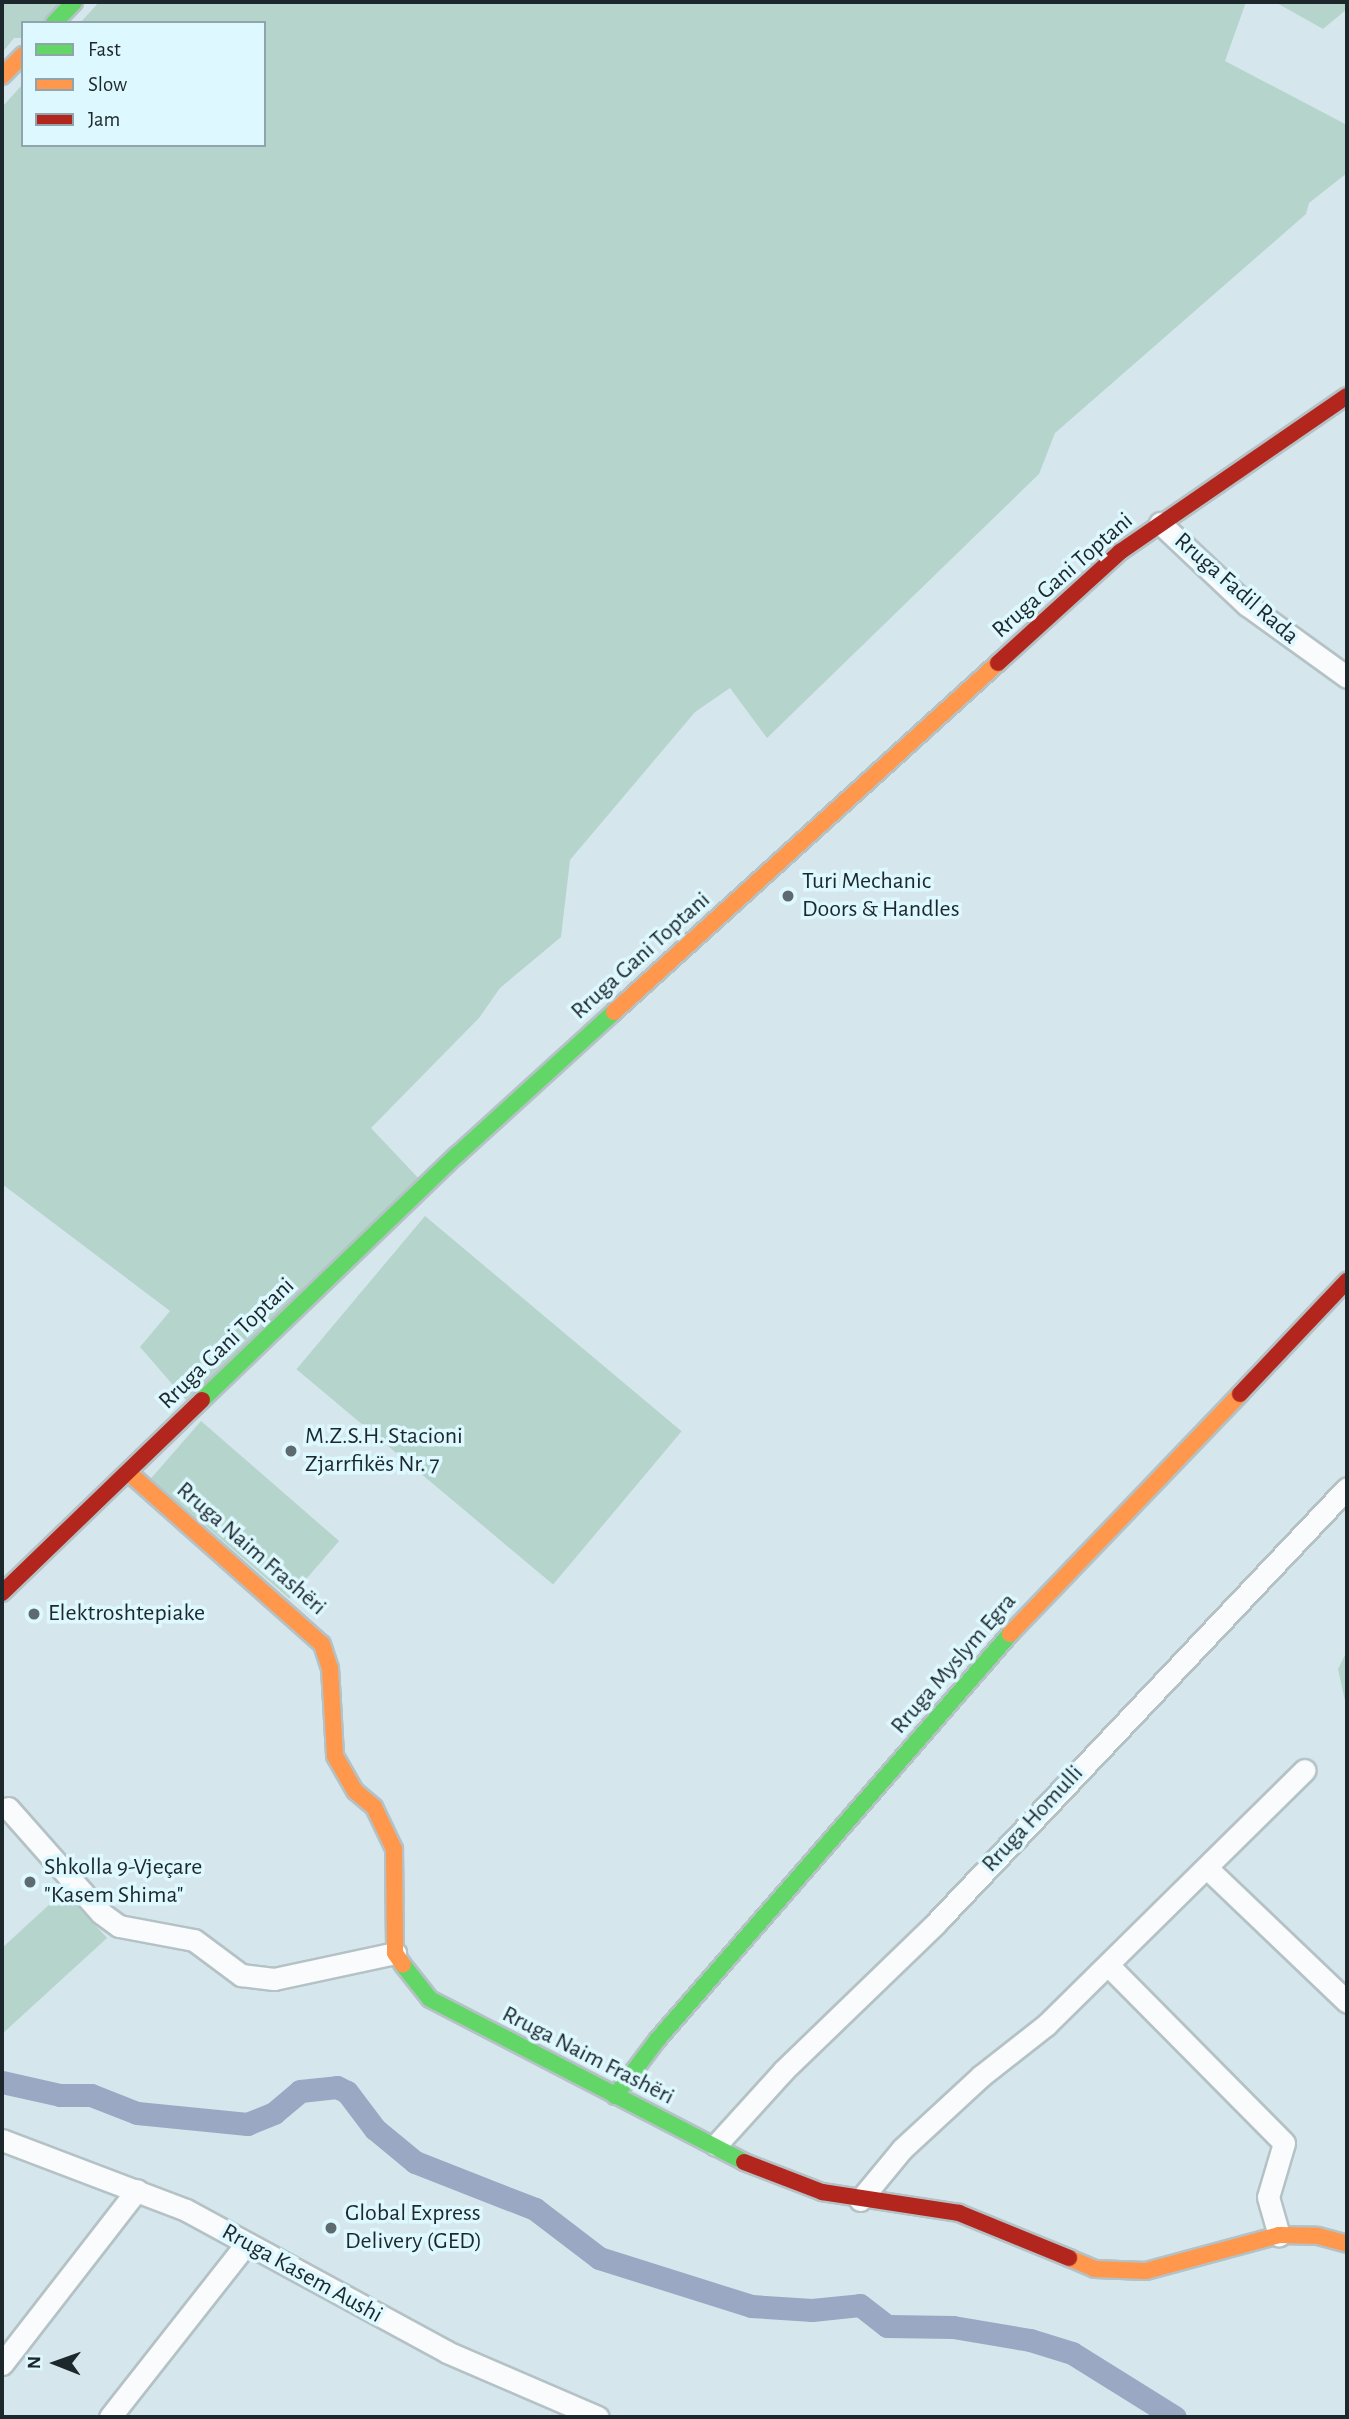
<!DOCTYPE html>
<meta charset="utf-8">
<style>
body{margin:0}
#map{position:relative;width:1349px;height:2419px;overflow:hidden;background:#d5e6ec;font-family:"Alegreya Sans",sans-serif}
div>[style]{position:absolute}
.green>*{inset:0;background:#b5d5cc;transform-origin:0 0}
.canal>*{height:23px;margin:-11.5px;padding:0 11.5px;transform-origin:11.5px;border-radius:11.5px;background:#9aa8c3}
.roads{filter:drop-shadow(2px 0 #b4c2c6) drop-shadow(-2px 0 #b4c2c6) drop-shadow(0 2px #b4c2c6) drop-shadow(0 -2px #b4c2c6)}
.street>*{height:21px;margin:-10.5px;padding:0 10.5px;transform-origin:10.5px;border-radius:10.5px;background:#f9fbfc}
.fast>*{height:16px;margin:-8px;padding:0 8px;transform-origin:8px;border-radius:8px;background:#63d668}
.slow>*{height:16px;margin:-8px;padding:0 8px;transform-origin:8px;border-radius:8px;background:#ff974d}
.jam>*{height:16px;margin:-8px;padding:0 8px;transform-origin:8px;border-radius:8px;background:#b3261e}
.dots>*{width:19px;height:19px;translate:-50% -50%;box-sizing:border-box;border:4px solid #def8ff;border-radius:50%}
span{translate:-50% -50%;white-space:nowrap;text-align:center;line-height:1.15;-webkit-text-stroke:7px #def8ff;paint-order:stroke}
.street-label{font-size:24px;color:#1c282c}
.poi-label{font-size:24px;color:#1c282c}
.left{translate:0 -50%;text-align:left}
.frame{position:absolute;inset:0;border:4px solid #1c282c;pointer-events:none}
.legend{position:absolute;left:21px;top:21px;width:245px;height:126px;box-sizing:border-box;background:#def8ff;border:2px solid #90a5ab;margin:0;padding:9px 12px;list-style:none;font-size:21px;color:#1c282c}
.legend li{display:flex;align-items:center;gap:14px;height:35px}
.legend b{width:35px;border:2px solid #90a5ab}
.north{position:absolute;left:21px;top:2328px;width:70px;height:70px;-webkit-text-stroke:5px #def8ff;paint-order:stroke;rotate:271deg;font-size:19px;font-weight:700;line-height:28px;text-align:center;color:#1c282c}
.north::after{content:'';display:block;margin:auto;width:24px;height:32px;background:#1c282c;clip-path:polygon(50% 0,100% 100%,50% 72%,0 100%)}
</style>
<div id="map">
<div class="green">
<i style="clip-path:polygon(2px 2px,67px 2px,48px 23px,23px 23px,23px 38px,14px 38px,2px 53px)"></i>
<i style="clip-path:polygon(99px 2px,1246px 2px,1225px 61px,1347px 125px,1347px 173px,1309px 203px,1306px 214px,1055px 433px,1039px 474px,767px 738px,730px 688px,695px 712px,570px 860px,561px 937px,500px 988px,479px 1018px,371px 1128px,421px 1181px,186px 1400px,140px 1347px,170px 1311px,2px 1184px,2px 107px,23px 84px,23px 145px,264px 145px,264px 23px,80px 23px)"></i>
<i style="clip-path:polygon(1275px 2px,1347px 2px,1347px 9px,1323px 29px)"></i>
<i style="left:425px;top:1216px;width:335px;height:200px;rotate:40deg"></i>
<i style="left:201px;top:1421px;width:183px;height:76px;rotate:41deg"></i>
<i style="clip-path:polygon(1347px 1651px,1347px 1710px,1338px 1669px)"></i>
<i style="clip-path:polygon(64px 1891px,107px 1938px,2px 2034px,2px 1948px)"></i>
</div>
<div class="canal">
<i style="left:2px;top:2082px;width:59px;rotate:12.6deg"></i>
<i style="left:60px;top:2095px;width:31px"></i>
<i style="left:91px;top:2095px;width:49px;rotate:21.4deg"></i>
<i style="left:137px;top:2113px;width:111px;rotate:5.7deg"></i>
<i style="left:247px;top:2124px;width:29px;rotate:-22deg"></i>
<i style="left:274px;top:2113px;width:34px;rotate:-40deg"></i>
<i style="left:300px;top:2091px;width:37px;rotate:-6deg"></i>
<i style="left:337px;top:2087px;width:11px;rotate:27deg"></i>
<i style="left:347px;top:2092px;width:46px;rotate:52.9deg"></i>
<i style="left:375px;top:2129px;width:52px;rotate:39.5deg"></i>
<i style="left:415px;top:2162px;width:129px;rotate:21.4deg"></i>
<i style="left:535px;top:2209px;width:81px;rotate:37.4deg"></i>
<i style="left:599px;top:2258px;width:159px;rotate:17.5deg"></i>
<i style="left:751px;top:2306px;width:61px;rotate:3.8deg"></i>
<i style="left:812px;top:2310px;width:48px;rotate:-5.9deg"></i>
<i style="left:860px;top:2305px;width:34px;rotate:38deg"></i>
<i style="left:887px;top:2326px;width:66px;rotate:0.9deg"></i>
<i style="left:953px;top:2327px;width:78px;rotate:9.6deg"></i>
<i style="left:1030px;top:2340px;width:44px;rotate:17.2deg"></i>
<i style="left:1072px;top:2353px;width:121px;rotate:31.9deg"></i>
</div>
<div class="roads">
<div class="street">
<i style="left:1160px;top:523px;width:120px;rotate:43.3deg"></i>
<i style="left:1247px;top:605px;width:123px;rotate:35.8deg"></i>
<i style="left:8px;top:1808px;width:140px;rotate:48.5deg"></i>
<i style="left:101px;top:1913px;width:22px;rotate:36deg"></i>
<i style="left:119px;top:1926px;width:76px;rotate:10.6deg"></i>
<i style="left:194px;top:1940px;width:59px;rotate:36.7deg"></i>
<i style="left:241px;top:1975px;width:33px;rotate:7deg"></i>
<i style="left:274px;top:1979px;width:124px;rotate:-12.1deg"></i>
<i style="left:1208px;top:1869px;width:192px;rotate:43.7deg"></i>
<i style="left:1108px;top:1965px;width:250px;rotate:45.3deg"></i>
<i style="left:1284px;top:2143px;width:56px;rotate:106.5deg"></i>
<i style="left:1268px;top:2197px;width:40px;rotate:74deg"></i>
<i style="left:2px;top:2140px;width:197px;rotate:20.8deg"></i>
<i style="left:186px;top:2210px;width:297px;rotate:28.5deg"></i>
<i style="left:447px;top:2352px;width:164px;rotate:23.3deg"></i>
<i style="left:716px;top:2145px;width:101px;rotate:-47.8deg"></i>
<i style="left:784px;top:2070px;width:211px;rotate:-44deg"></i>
<i style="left:936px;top:1923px;width:598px;rotate:-46.62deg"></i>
<i style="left:860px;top:2200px;width:66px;rotate:-50.5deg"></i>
<i style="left:902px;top:2149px;width:108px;rotate:-42.7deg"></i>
<i style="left:981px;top:2076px;width:83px;rotate:-38.1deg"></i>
<i style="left:1046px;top:2025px;width:363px;rotate:-44.6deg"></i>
<i style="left:2px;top:2364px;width:220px;rotate:-52.2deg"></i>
<i style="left:110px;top:2417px;width:220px;rotate:-51.8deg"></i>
</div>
<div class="fast">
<i style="left:54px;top:23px;width:29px;rotate:-46deg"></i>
<i style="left:202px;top:1400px;width:354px;rotate:-43.9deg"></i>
<i style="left:457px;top:1155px;width:212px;rotate:-42.3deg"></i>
<i style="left:403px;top:1965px;width:43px;rotate:51.5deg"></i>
<i style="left:430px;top:1999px;width:354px;rotate:27.4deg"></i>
<i style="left:615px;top:2096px;width:71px;rotate:-53deg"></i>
<i style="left:658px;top:2039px;width:537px;rotate:-49deg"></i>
</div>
<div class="slow">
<i style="left:2px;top:76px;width:30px;rotate:-45deg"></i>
<i style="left:614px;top:1012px;width:519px;rotate:-42.27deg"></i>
<i style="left:128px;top:1472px;width:259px;rotate:41.6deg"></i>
<i style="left:322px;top:1644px;width:25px;rotate:72deg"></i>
<i style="left:330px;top:1668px;width:88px;rotate:86.7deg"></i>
<i style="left:335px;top:1756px;width:40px;rotate:60.3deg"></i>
<i style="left:355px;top:1791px;width:25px;rotate:40deg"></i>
<i style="left:374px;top:1807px;width:47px;rotate:64.5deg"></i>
<i style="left:394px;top:1849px;width:104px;rotate:89.4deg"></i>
<i style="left:395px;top:1953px;width:14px;rotate:56deg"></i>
<i style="left:1010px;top:1634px;width:332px;rotate:-46.2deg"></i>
<i style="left:1069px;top:2258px;width:28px;rotate:23deg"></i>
<i style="left:1095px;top:2269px;width:51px;rotate:2.2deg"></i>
<i style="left:1146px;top:2271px;width:138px;rotate:-15.1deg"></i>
<i style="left:1279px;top:2235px;width:39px;rotate:1deg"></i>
<i style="left:1318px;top:2236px;width:30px;rotate:15deg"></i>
</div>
<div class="jam">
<i style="left:998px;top:663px;width:165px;rotate:-42.3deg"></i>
<i style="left:1120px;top:552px;width:275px;rotate:-34.5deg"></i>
<i style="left:1240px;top:1394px;width:156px;rotate:-46.6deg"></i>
<i style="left:2px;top:1593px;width:278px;rotate:-44deg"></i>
<i style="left:744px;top:2162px;width:84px;rotate:21deg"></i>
<i style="left:822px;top:2192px;width:139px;rotate:8.7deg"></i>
<i style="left:959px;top:2213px;width:119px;rotate:22.2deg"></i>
</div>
</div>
<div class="dots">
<i style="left:788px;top:896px;background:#5d6a6f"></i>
<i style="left:291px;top:1451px;background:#5d6a6f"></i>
<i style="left:34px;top:1614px;background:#5d6a6f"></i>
<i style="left:30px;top:1882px;background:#5d6a6f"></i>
<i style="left:331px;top:2228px;background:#5d6a6f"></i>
</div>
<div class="street-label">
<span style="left:1063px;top:576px;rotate:-41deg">Rruga Gani Toptani</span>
<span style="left:1236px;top:589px;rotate:41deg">Rruga Fadil Rada</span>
<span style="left:641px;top:956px;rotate:-42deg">Rruga Gani Toptani</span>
<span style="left:227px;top:1344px;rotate:-44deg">Rruga Gani Toptani</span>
<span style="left:251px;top:1549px;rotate:41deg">Rruga Naim Frashëri</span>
<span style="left:954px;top:1664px;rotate:-49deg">Rruga Myslym Egra</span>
<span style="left:1033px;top:1819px;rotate:-47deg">Rruga Homulli</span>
<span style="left:588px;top:2056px;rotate:27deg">Rruga Naim Frashëri</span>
<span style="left:302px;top:2274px;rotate:29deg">Rruga Kasem Aushi</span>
</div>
<div class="poi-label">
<span class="left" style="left:802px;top:896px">Turi Mechanic<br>Doors &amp; Handles</span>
<span class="left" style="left:305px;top:1451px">M.Z.S.H. Stacioni<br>Zjarrfikës Nr. 7</span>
<span class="left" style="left:48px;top:1614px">Elektroshtepiake</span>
<span class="left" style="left:44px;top:1882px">Shkolla 9-Vjeçare<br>"Kasem Shima"</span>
<span class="left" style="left:345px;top:2228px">Global Express<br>Delivery (GED)</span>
</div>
<div class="frame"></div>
<ul class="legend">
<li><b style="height:9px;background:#63d668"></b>Fast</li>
<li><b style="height:9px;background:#ff974d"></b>Slow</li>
<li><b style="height:9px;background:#b3261e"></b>Jam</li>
</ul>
<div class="north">N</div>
</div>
